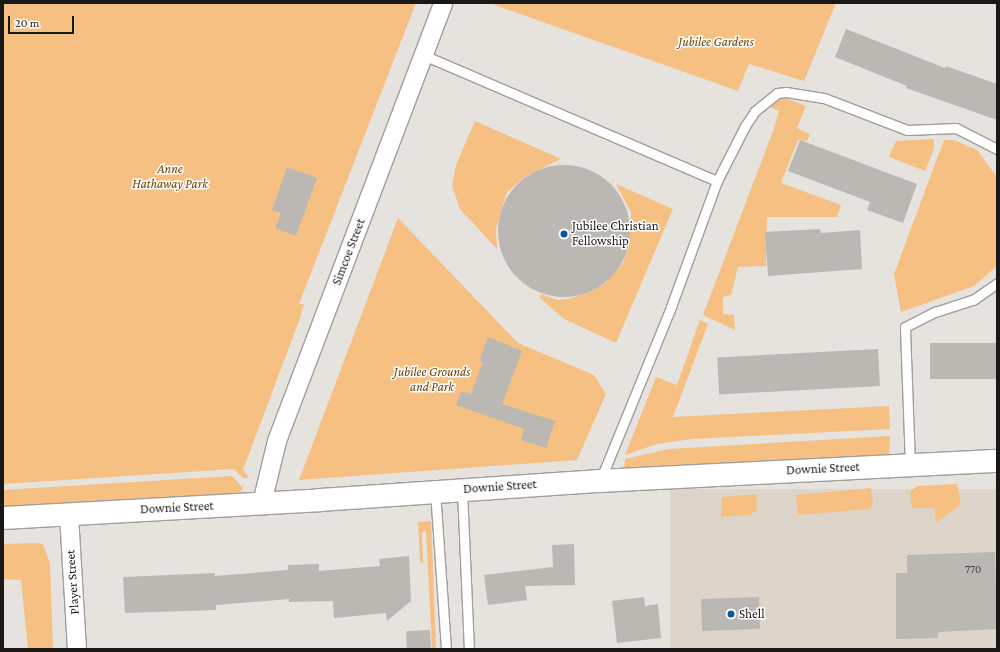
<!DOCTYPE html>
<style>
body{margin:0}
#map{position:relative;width:1000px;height:652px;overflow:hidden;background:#e6e2de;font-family:"Crimson Pro",serif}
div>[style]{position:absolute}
.built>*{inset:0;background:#ddd4ca;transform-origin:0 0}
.green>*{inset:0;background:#f6c083}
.building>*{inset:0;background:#bbb7b3;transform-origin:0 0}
.round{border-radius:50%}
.roads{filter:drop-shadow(1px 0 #a19d9a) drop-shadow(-1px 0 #a19d9a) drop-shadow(0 1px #a19d9a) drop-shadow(0 -1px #a19d9a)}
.lane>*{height:9px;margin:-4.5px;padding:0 4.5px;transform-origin:4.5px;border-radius:4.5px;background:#fff}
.street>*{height:18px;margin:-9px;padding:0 9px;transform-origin:9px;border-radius:9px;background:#fff}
.secondary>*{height:22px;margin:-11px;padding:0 11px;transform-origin:11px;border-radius:11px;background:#fff}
.dots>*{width:11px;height:11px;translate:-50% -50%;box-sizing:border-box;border:2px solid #fff;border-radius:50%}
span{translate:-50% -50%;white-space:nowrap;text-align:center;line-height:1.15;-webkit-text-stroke:3px #fff;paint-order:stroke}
.number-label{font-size:11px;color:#42403e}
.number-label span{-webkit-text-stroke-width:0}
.park-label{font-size:13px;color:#6f4300;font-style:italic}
.poi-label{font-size:13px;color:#1a1817}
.left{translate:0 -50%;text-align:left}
.street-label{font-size:13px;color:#1a1817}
.frame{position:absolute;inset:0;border:4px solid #1a1817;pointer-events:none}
.scale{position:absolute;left:8px;top:16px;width:66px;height:18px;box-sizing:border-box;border:2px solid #1a1817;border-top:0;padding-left:5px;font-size:12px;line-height:14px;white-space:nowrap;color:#1a1817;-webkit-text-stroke:3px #fff;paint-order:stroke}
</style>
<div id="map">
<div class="built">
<i style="left:997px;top:489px;width:160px;height:327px;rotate:90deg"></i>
</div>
<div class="green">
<i style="clip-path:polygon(3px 3px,416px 3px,299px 304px,304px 304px,300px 318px,243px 470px,249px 478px,243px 478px,234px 469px,3px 484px)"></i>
<i style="clip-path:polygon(489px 3px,836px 3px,804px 81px,749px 64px,738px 91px)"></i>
<i style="clip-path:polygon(786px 98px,806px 106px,797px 128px,810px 134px,807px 141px,798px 140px,781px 183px,841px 205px,837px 217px,767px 217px,766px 266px,738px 267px,731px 295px,723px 297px,723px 314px,734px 315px,735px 330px,703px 315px,773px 131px,779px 111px,768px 106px,774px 101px)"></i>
<i style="clip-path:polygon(475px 121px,561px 159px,526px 176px,507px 192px,496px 228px,497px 249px,460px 209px,452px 186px,456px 165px)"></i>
<i style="clip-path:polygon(934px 139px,934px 149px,925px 171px,889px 157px,896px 141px)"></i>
<i style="clip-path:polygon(944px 140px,954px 140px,977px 150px,997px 177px,997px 266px,974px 286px,901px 312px,894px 274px)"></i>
<i style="clip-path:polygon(616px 184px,673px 209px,616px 343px,564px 319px,540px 298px,541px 294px,557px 300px,568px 299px,590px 292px,606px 283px,623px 263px,629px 246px,631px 212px)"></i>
<i style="clip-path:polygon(398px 218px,518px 343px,594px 375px,606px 394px,577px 460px,299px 480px)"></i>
<i style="clip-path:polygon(700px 320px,708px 324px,673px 417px,889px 406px,890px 429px,692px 439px,657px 444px,625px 455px,656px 377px,677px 385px)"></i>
<i style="clip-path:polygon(890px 436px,889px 457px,624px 471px,625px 459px,669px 449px)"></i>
<i style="clip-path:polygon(232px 476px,243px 488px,239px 493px,231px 495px,3px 509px,3px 490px)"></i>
<i style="clip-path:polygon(957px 484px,961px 505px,936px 522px,934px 508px,912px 508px,910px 492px,917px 486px)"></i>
<i style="clip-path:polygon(871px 488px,873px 504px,869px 509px,798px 515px,796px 495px)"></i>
<i style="clip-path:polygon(756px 494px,757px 510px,750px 515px,721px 517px,722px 497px)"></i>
<i style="clip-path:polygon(431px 521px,436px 649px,432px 649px,426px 531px,422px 532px,423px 562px,420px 563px,418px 522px)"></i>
<i style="clip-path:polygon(36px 543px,43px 544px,50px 563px,53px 649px,28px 649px,21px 580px,3px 579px,3px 544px)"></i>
</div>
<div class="building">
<i style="clip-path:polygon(846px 29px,945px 68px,946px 66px,997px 84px,997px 120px,906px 88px,907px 86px,835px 57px)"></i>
<i style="clip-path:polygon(800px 140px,917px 184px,903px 223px,867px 210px,870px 202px,788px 171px)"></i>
<i class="round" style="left:498px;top:165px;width:132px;height:132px"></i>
<i style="clip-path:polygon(287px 167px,317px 178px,296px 236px,275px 228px,281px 213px,272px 210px)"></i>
<i style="clip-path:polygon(820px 229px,821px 233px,860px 230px,862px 269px,768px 276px,765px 232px)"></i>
<i style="clip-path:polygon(488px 337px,522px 351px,502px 404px,555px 421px,546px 448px,521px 440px,524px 429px,456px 405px,461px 391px,471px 394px,483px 362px,479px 361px)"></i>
<i style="left:997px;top:343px;width:36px;height:67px;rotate:90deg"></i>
<i style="left:878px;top:349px;width:37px;height:161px;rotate:87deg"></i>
<i style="clip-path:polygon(574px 544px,575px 585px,525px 586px,527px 600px,488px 605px,484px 575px,553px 567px,552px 545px)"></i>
<i style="clip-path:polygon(995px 552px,997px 629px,938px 632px,938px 638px,896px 639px,896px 573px,907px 573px,907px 555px)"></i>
<i style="clip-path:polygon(409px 556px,411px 601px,387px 621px,386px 613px,334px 618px,333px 601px,289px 602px,289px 599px,216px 605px,216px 610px,125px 613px,123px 577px,215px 573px,215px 576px,288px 570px,288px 565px,319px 564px,319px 571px,380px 566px,379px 559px)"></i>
<i style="clip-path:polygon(644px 597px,645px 606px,658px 604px,661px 638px,617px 643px,612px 601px)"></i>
<i style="left:759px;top:597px;width:32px;height:58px;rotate:88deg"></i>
<i style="left:430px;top:630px;width:18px;height:24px;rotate:87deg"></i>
</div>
<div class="roads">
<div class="lane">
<i style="left:423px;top:55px;width:320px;rotate:23.2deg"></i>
<i style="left:717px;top:181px;width:134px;rotate:110.1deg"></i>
<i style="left:671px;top:307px;width:188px;rotate:112.2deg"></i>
<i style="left:717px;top:181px;width:62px;rotate:-63deg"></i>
<i style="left:745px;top:126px;width:18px;rotate:-56deg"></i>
<i style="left:755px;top:111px;width:28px;rotate:-39deg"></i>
<i style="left:777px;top:93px;width:9px;rotate:-6deg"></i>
<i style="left:786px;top:92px;width:38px;rotate:9deg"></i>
<i style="left:824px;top:98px;width:89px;rotate:21.1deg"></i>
<i style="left:907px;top:130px;width:49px;rotate:-2.3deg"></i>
<i style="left:956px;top:128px;width:46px;rotate:27.1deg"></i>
<i style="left:910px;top:465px;width:138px;rotate:-92.1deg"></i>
<i style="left:905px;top:327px;width:34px;rotate:-27deg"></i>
<i style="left:935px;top:312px;width:40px;rotate:-18deg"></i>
<i style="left:973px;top:300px;width:29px;rotate:-35deg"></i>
<i style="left:462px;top:490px;width:159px;rotate:87.5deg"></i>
<i style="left:435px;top:491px;width:158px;rotate:86deg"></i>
</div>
<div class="street">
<i style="left:262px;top:503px;width:64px;rotate:-76.4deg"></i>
<i style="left:277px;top:441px;width:468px;rotate:-69.2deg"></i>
<i style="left:69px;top:515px;width:134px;rotate:86.6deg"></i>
</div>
<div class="secondary">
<i style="left:3px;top:518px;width:318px;rotate:-3.2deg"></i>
<i style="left:320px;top:500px;width:281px;rotate:-3.9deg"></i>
<i style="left:600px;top:481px;width:398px;rotate:-2.9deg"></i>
</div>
</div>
<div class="dots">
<i style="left:564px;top:234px;background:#0b56a5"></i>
<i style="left:731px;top:614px;background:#0b56a5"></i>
</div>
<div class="number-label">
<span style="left:973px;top:569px">770</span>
</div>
<div class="park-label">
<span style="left:716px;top:42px">Jubilee Gardens</span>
<span style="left:170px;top:177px">Anne<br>Hathaway Park</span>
<span style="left:432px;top:380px">Jubilee Grounds<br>and Park</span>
</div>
<div class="poi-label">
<span class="left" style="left:572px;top:234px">Jubilee Christian<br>Fellowship</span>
<span class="left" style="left:739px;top:614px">Shell</span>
</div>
<div class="street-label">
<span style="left:349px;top:252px;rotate:-69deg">Simcoe Street</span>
<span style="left:823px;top:469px;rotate:-3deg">Downie Street</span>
<span style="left:500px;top:487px;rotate:-4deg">Downie Street</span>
<span style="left:177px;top:508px;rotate:-3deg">Downie Street</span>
<span style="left:73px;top:582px;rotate:-94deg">Player Street</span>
</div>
<div class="frame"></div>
<div class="scale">20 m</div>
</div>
